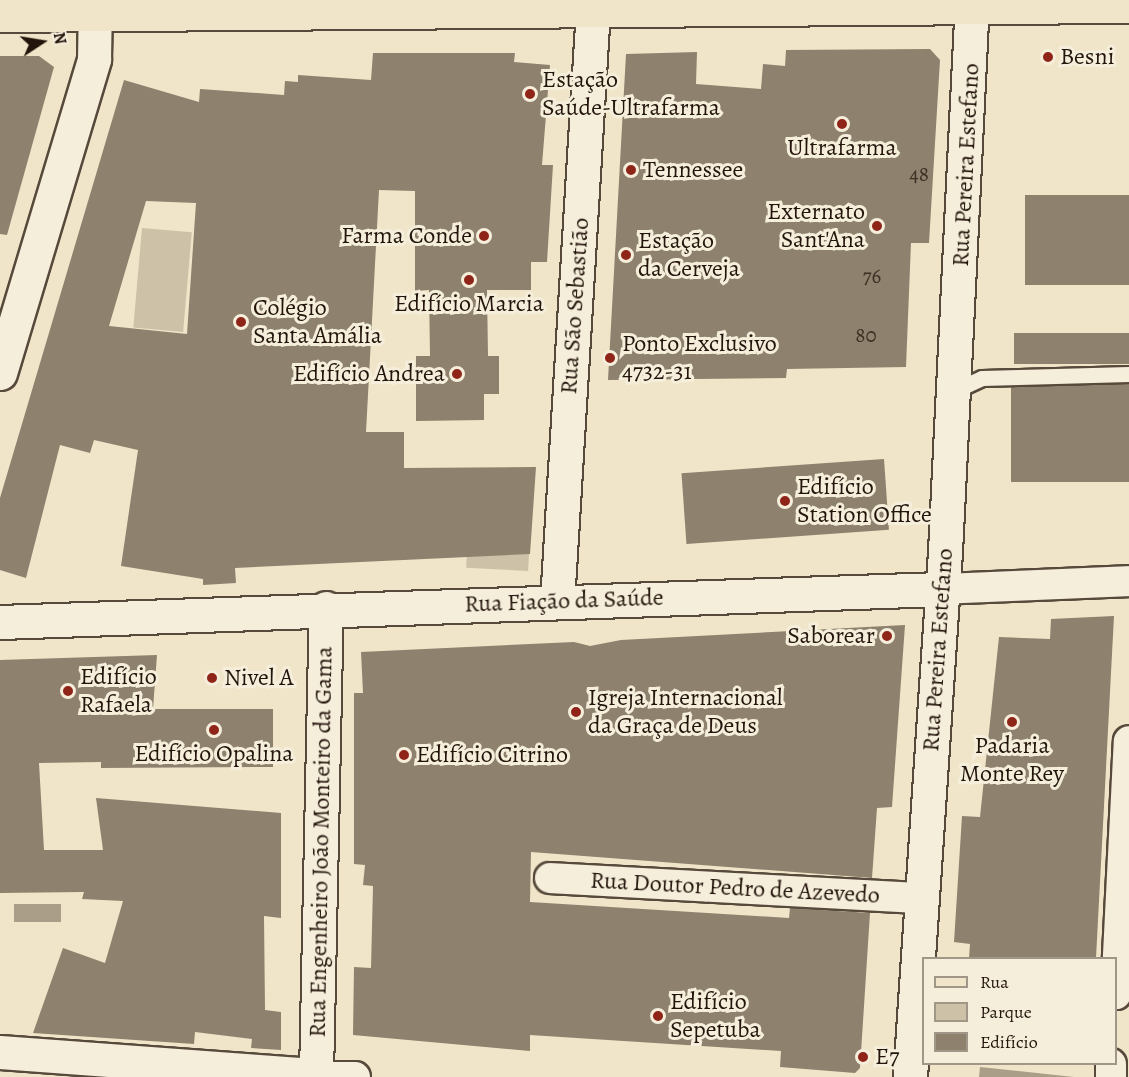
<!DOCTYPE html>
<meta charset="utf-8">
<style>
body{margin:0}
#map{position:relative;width:1129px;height:1077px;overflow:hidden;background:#f0e5c8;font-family:Alegreya,serif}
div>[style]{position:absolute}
.green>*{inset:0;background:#cdc2a8;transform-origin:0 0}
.water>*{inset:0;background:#ab9e88;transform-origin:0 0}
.building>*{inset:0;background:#8e816e;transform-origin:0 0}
.roads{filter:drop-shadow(2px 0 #57493b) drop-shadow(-2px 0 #57493b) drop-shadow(0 2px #57493b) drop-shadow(0 -2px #57493b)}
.service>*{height:15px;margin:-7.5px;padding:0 7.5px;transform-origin:7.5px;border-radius:7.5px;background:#f5eedb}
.minor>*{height:30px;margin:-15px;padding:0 15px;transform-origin:15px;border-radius:15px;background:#f5eedb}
.tertiary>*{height:33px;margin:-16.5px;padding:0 16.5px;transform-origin:16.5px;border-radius:16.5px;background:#f5eedb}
.primary>*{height:33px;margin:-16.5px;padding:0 16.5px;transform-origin:16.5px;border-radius:16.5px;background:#f0e5c8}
.dots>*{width:16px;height:16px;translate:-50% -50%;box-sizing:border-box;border:3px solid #f5eedb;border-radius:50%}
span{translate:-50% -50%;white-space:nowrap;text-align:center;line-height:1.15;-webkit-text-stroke:6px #f5eedb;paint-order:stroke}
.number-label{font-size:21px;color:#3e3024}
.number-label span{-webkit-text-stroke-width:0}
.poi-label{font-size:24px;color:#24150c}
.left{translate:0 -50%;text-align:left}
.right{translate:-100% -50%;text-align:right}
.street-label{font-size:24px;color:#24150c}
.legend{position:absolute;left:922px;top:957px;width:195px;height:108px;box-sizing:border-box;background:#f5eedb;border:2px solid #a19788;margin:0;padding:8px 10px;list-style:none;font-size:18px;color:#24150c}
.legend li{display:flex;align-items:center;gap:12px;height:30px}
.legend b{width:30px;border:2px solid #a19788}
.north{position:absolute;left:12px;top:12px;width:60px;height:60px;-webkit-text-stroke:4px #f5eedb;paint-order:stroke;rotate:78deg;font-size:16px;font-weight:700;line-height:24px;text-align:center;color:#24150c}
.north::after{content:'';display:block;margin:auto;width:21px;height:27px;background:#24150c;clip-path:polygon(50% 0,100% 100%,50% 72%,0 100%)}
</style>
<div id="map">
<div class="green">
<i style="left:142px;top:228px;width:50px;height:100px;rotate:5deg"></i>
<i style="left:529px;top:554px;width:17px;height:62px;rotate:93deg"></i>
</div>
<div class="water">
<i style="left:14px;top:904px;width:47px;height:18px"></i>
<i style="clip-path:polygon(980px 1067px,1074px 1077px,979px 1077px)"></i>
</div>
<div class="building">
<i style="clip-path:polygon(930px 49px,940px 60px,929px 243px,911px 243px,906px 367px,787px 369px,786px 378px,608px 380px,626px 54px,697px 52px,696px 84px,761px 89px,763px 64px,785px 66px,786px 50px)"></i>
<i style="clip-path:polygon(evenodd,373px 53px,515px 53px,514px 62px,550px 65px,542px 165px,553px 165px,547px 262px,531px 262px,531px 290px,487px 290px,488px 356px,499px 356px,499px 394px,484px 394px,484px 420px,416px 421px,416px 356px,430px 356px,429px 290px,415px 291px,415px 191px,379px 190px,366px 432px,404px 432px,404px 468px,536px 467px,530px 554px,235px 568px,236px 583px,203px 585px,203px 579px,121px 566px,138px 450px,94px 440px,90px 453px,60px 445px,26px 578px,0 570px,0 498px,124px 80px,199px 102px,200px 89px,284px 95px,285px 81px,298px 82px,298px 75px,371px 80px,373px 53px,146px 201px,196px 203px,187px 334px,109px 326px,146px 201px)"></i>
<i style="clip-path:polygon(0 56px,39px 56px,54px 67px,7px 235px,0 234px)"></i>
<i style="left:1025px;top:195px;width:104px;height:90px"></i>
<i style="left:1129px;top:333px;width:31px;height:115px;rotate:90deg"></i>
<i style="left:1129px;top:384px;width:98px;height:118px;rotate:90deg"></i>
<i style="left:884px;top:459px;width:71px;height:203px;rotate:86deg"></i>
<i style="clip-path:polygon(1114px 616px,1096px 958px,969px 958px,970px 944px,954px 942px,962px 816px,980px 817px,999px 637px,1050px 639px,1051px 619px)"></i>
<i style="clip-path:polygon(905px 625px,892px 807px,877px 808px,872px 878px,531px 852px,530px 902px,789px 918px,790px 908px,870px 913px,860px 1068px,855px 1073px,780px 1067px,781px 1051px,530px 1035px,530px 1051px,353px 1035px,354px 967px,371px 968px,373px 886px,363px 885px,365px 865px,354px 864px,354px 693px,363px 693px,361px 652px,574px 642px,590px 646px,621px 640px)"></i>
<i style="clip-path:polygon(157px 655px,153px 709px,273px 709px,273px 767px,101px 768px,101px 762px,39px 763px,44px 850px,103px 850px,96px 798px,281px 813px,281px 918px,264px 916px,265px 1010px,281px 1012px,281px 1050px,251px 1048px,252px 1039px,195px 1032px,194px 1044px,33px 1033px,63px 948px,105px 963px,123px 901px,82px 899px,84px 892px,0 893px,0 660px)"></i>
</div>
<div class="roads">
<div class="service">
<i style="left:954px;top:391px;width:31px;rotate:-25deg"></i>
<i style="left:982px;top:378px;width:147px;rotate:-1.6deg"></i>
</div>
<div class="minor">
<i style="left:942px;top:589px;width:187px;rotate:-2.4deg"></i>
<i style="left:550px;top:878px;width:372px;rotate:3.1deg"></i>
<i style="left:1116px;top:994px;width:253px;rotate:-87.1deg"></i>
<i style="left:316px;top:1077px;width:39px"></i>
<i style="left:1111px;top:1077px;width:13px;rotate:-90deg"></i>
</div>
<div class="tertiary">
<i style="left:0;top:373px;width:328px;rotate:-73.3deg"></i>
<i style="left:94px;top:59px;width:59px;rotate:-89deg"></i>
<i style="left:557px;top:602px;width:594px;rotate:-86.53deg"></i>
<i style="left:0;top:622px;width:943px;rotate:-2.01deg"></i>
<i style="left:0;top:1052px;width:317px;rotate:4.2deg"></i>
<i style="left:316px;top:1075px;width:467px;rotate:-88.8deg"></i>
<i style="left:910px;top:1077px;width:526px;rotate:-86.19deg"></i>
<i style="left:945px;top:552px;width:553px;rotate:-87.2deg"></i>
</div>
<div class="primary">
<i style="left:0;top:15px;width:1129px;rotate:-0.46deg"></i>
</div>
</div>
<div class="dots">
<i style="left:1048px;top:57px;background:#8f2418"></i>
<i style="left:530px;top:94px;background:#8f2418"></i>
<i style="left:842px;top:124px;background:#8f2418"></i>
<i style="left:631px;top:170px;background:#8f2418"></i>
<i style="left:877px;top:226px;background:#8f2418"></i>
<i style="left:484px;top:236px;background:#8f2418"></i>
<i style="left:626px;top:255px;background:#8f2418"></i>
<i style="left:469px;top:280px;background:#8f2418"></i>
<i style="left:241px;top:322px;background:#8f2418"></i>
<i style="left:610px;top:358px;background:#8f2418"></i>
<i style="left:457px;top:374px;background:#8f2418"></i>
<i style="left:785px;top:501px;background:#8f2418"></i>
<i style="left:887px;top:636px;background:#8f2418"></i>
<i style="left:212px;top:678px;background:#8f2418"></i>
<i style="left:68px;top:691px;background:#8f2418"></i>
<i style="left:576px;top:712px;background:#8f2418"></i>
<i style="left:1012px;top:722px;background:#8f2418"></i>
<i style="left:214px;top:730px;background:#8f2418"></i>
<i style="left:404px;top:755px;background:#8f2418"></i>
<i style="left:658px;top:1016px;background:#8f2418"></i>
<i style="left:863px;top:1057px;background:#8f2418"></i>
</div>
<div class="number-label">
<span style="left:919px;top:174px">48</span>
<span style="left:872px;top:276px">76</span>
<span style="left:866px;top:335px">80</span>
</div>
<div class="poi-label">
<span class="left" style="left:1060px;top:57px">Besni</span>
<span class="left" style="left:542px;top:94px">Estação<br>Saúde-Ultrafarma</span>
<span style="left:842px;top:148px">Ultrafarma</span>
<span class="left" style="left:643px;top:170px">Tennessee</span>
<span class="right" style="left:865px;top:226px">Externato<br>Sant'Ana</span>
<span class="right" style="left:472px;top:236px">Farma Conde</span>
<span class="left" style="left:638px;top:255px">Estação<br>da Cerveja</span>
<span style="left:469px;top:304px">Edifício Marcia</span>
<span class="left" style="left:253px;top:322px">Colégio<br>Santa Amália</span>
<span class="left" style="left:622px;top:358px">Ponto Exclusivo<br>4732-31</span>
<span class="right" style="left:445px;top:374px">Edifício Andrea</span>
<span class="left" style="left:797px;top:501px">Edifício<br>Station Office</span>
<span class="right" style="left:875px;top:636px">Saborear</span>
<span class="left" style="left:80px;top:691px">Edifício<br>Rafaela</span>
<span class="left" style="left:224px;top:678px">Nivel A</span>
<span class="left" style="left:588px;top:712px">Igreja Internacional<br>da Graça de Deus</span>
<span style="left:1012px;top:760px">Padaria<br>Monte Rey</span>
<span style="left:214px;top:754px">Edifício Opalina</span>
<span class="left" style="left:416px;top:755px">Edifício Citrino</span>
<span class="left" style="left:670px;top:1016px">Edifício<br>Sepetuba</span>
<span class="left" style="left:875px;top:1057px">E7</span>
</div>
<div class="street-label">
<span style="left:966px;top:165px;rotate:-87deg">Rua Pereira Estefano</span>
<span style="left:575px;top:306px;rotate:-86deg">Rua São Sebastião</span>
<span style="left:564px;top:601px;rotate:-2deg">Rua Fiação da Saúde</span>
<span style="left:938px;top:650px;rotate:-86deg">Rua Pereira Estefano</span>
<span style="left:321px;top:842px;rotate:-89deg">Rua Engenheiro João Monteiro da Gama</span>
<span style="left:735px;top:888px;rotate:3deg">Rua Doutor Pedro de Azevedo</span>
</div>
<ul class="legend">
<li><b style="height:8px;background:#f0e5c8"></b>Rua</li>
<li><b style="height:16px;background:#cdc2a8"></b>Parque</li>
<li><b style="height:16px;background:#8e816e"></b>Edifício</li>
</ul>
<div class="north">N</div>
</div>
